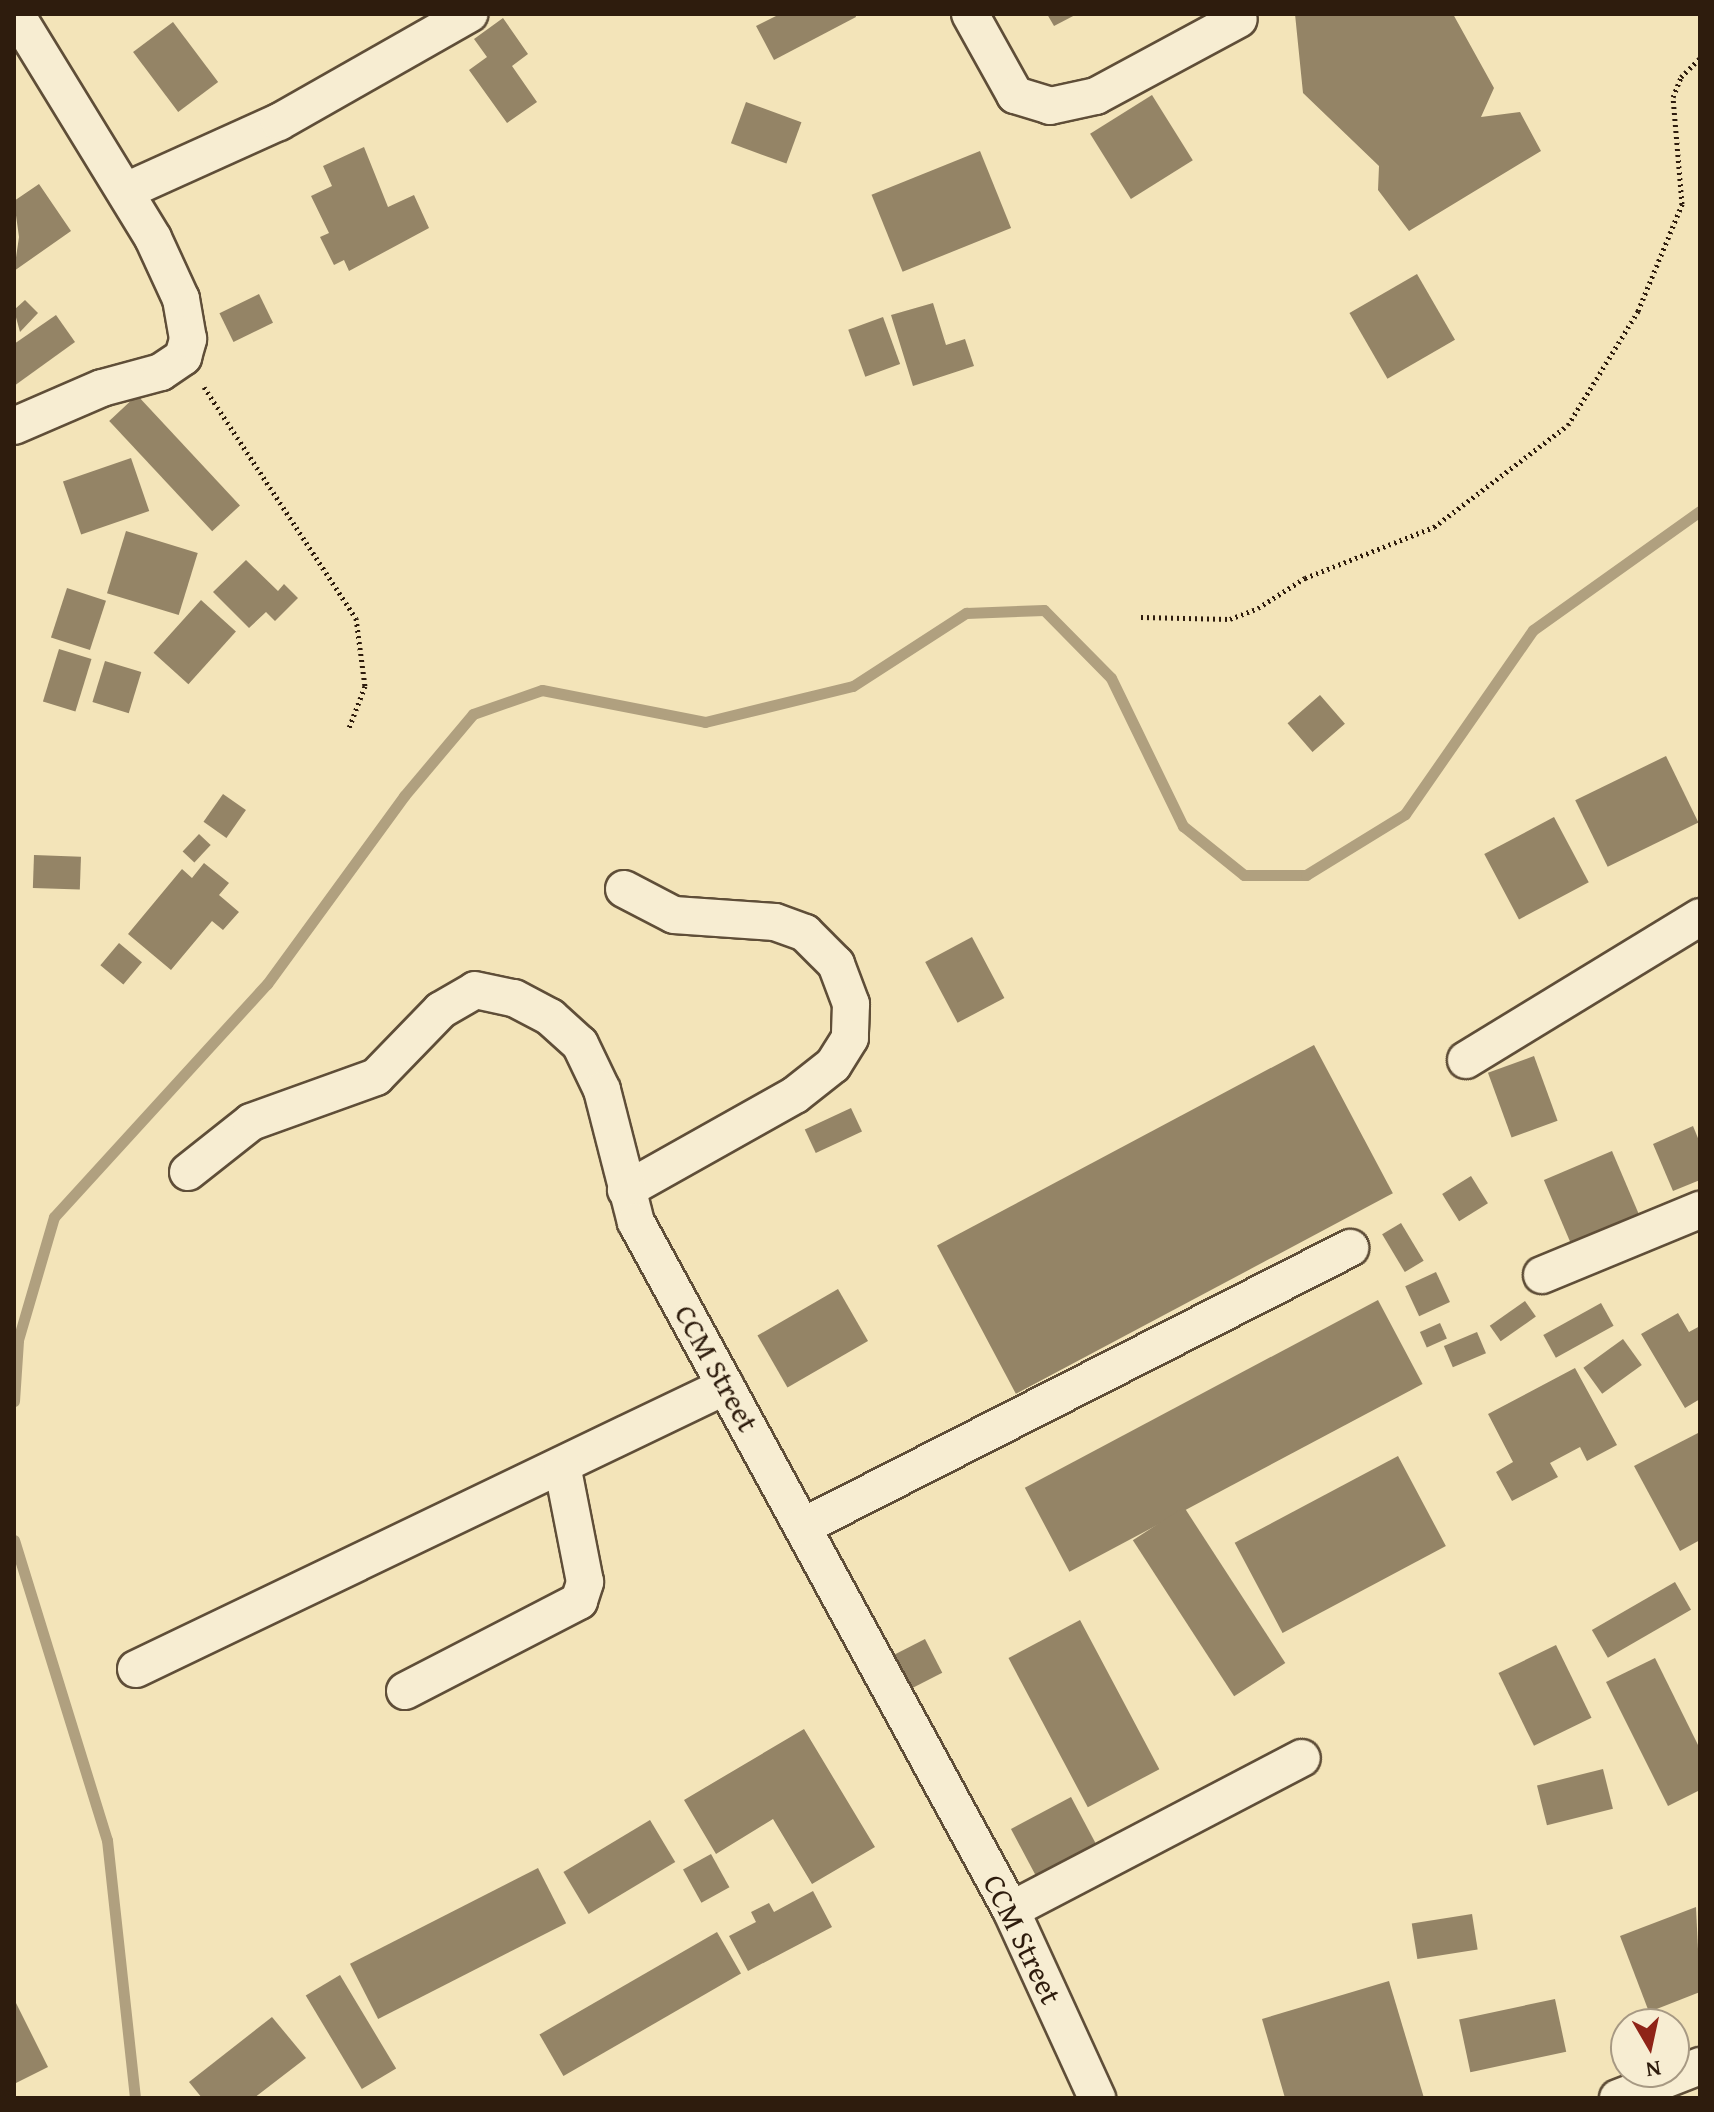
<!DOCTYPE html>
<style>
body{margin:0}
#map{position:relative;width:1714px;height:2112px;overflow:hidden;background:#f3e4b9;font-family:"Gentium Book Plus",serif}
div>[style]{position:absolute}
.stream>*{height:11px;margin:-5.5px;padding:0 5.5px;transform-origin:5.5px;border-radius:5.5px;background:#b0a07f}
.building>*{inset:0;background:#948466;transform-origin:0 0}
.path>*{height:5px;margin-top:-2.5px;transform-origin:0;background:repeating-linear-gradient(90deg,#2e1c0d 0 2px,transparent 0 6px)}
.roads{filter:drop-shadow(2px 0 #5f4e38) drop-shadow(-2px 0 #5f4e38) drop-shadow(0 2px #5f4e38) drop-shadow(0 -2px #5f4e38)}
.minor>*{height:36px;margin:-18px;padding:0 18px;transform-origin:18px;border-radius:18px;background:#f7edd2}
span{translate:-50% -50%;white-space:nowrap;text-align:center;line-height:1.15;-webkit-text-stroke:7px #f7edd2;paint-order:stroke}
.street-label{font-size:30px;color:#2e1c0d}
.frame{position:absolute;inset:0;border:16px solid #2e1c0d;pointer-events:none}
.north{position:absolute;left:1610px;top:2008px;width:80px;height:80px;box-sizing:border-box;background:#f7edd2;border:2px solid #a79983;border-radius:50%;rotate:171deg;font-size:22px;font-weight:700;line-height:32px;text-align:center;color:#2e1c0d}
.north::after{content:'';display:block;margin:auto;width:28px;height:36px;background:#8f2418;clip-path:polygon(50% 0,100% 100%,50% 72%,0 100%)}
</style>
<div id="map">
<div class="stream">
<i style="left:14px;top:1401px;width:61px;rotate:-86.2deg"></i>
<i style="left:18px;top:1340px;width:128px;rotate:-73.7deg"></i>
<i style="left:54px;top:1217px;width:316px;rotate:-47.6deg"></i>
<i style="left:267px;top:984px;width:233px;rotate:-53.9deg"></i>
<i style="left:404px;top:796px;width:107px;rotate:-49.9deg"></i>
<i style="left:473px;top:714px;width:73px;rotate:-19.2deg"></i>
<i style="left:542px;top:690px;width:166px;rotate:11.1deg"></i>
<i style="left:705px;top:722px;width:152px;rotate:-13.7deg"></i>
<i style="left:853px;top:686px;width:135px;rotate:-32.9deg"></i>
<i style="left:966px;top:613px;width:78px;rotate:-2.2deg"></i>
<i style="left:1044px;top:610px;width:95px;rotate:45.4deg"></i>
<i style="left:1111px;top:678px;width:165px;rotate:64.1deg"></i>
<i style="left:1183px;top:826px;width:78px;rotate:38.8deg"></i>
<i style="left:1244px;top:875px;width:62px"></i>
<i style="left:1306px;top:875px;width:116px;rotate:-31.6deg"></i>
<i style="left:1405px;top:814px;width:224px;rotate:-55.2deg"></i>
<i style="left:1533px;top:630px;width:205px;rotate:-35.5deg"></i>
<i style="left:14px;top:1540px;width:314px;rotate:72.8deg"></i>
<i style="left:107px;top:1840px;width:260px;rotate:83.8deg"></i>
</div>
<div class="building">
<i style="clip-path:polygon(780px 14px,855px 14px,856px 17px,774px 60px,756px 26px)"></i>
<i style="clip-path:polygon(1047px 14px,1077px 14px,1054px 26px)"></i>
<i style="clip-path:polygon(1295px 14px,1453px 14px,1494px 88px,1481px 117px,1520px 112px,1541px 151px,1409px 231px,1378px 190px,1379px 166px,1303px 93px)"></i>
<i style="clip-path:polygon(503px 18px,528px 54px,512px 66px,537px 102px,507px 123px,469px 70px,487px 57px,474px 39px)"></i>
<i style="left:173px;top:22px;width:75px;height:50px;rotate:53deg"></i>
<i style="left:1152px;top:95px;width:77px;height:73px;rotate:58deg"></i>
<i style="left:746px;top:102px;width:59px;height:44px;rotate:20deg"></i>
<i style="clip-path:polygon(364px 147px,388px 207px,414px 195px,429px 228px,349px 271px,344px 260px,334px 265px,320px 237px,329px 233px,311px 196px,332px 186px,323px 166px)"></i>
<i style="left:980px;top:151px;width:83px;height:117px;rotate:68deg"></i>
<i style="clip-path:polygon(39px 184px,71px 231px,14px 271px,19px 237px,14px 201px)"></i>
<i style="left:1417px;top:274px;width:76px;height:78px;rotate:60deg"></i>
<i style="left:259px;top:294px;width:32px;height:44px;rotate:64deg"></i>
<i style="clip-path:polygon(25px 300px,38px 313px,20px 332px,14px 310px)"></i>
<i style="clip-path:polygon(933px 303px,946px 345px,965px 339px,974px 366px,913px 386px,891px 315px)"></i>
<i style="clip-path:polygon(56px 315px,75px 342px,14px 386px,14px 344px)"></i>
<i style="left:883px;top:317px;width:50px;height:37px;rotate:70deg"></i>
<i style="left:137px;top:395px;width:151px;height:38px;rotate:47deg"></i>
<i style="left:131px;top:458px;width:56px;height:72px;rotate:71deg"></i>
<i style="left:126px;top:531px;width:75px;height:65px;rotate:17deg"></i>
<i style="clip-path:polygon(246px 560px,278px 591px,284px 584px,298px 598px,275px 621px,266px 612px,249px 628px,213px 592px)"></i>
<i style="left:67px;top:588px;width:41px;height:52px;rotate:18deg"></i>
<i style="left:201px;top:600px;width:47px;height:71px;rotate:42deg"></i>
<i style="left:59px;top:649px;width:34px;height:55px;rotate:17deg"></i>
<i style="left:105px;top:661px;width:38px;height:43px;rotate:17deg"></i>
<i style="left:1320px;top:695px;width:38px;height:43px;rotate:49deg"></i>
<i style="left:1666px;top:756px;width:74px;height:101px;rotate:64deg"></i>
<i style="left:223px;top:794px;width:28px;height:34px;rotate:35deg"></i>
<i style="left:1554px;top:817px;width:74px;height:79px;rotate:62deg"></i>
<i style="left:199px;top:834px;width:16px;height:24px;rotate:43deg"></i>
<i style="left:34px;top:855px;width:47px;height:33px;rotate:2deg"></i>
<i style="clip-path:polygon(204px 863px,229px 883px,219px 895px,239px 912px,223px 930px,212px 921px,171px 970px,128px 934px,182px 869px,192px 878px)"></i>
<i style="left:972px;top:937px;width:69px;height:53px;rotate:62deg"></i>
<i style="left:119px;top:943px;width:30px;height:29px;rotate:40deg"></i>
<i style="left:1314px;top:1045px;width:168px;height:427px;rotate:62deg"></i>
<i style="left:1534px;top:1056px;width:69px;height:49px;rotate:70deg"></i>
<i style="left:851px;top:1108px;width:26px;height:51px;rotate:65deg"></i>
<i style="clip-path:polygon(1693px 1126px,1700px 1143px,1700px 1180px,1673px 1191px,1653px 1144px)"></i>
<i style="left:1612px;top:1151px;width:71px;height:74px;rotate:67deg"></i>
<i style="left:1471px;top:1176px;width:32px;height:34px;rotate:58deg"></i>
<i style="left:1401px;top:1223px;width:44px;height:22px;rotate:59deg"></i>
<i style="left:1436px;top:1272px;width:33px;height:34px;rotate:65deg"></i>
<i style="left:838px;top:1289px;width:60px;height:93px;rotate:60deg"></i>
<i style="left:1378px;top:1300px;width:95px;height:400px;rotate:62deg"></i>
<i style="left:1525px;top:1301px;width:19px;height:43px;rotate:55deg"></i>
<i style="left:1601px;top:1303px;width:26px;height:66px;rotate:61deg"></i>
<i style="clip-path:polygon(1678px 1313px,1689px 1332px,1700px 1326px,1700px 1399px,1685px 1408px,1641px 1334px)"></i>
<i style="left:1440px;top:1323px;width:17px;height:22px;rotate:66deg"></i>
<i style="left:1477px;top:1332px;width:23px;height:36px;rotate:67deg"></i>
<i style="left:1623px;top:1339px;width:32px;height:49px;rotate:54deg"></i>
<i style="clip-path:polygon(1575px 1368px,1617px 1445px,1587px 1461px,1580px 1447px,1550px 1463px,1558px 1477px,1512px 1501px,1496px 1472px,1513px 1462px,1488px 1414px)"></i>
<i style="clip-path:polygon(1700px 1432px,1700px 1540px,1680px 1551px,1634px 1466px)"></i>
<i style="left:1398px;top:1456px;width:102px;height:185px;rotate:62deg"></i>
<i style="left:1184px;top:1507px;width:186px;height:61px;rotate:57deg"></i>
<i style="left:1675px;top:1582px;width:32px;height:96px;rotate:60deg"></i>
<i style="left:1080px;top:1620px;width:169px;height:81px;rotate:62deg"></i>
<i style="left:925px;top:1639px;width:38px;height:45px;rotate:63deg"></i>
<i style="left:1556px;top:1645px;width:81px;height:64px;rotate:64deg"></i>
<i style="clip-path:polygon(1655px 1658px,1700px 1749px,1700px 1790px,1668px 1806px,1606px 1682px)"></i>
<i style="clip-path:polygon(804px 1729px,875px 1847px,812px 1884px,773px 1819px,716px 1854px,684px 1800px)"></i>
<i style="left:1603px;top:1769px;width:41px;height:68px;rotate:76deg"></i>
<i style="left:1071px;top:1797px;width:61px;height:68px;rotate:62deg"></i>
<i style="left:650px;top:1820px;width:49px;height:101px;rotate:59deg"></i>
<i style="left:711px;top:1854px;width:38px;height:32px;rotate:61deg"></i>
<i style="left:538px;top:1868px;width:62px;height:211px;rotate:63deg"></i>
<i style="clip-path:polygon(813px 1891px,832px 1927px,748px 1971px,729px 1936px,756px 1922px,751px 1912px,769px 1903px,774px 1912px)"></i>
<i style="clip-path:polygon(1696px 1907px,1700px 1992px,1649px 2012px,1620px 1936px)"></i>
<i style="left:1472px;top:1914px;width:36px;height:61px;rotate:81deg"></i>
<i style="left:717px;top:1932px;width:48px;height:205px;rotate:60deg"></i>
<i style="left:340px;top:1975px;width:109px;height:40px;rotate:59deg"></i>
<i style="clip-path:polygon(1389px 1981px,1424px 2098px,1285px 2098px,1262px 2019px)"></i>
<i style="clip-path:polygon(14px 1999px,48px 2067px,14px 2084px)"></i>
<i style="left:1555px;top:1999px;width:54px;height:98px;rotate:78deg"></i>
<i style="clip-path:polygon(272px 2017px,306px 2058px,254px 2098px,202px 2098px,189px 2082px)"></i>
</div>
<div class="path">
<i style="left:204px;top:387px;width:277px;rotate:56.7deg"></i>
<i style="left:356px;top:618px;width:69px;rotate:82.5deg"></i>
<i style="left:365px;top:686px;width:45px;rotate:110.9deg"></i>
<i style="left:1141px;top:617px;width:89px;rotate:1.3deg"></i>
<i style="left:1230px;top:619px;width:30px;rotate:-21deg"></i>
<i style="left:1258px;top:608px;width:56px;rotate:-32.6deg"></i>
<i style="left:1305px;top:578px;width:139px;rotate:-21.6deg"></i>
<i style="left:1434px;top:527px;width:168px;rotate:-37.3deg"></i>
<i style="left:1568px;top:425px;width:134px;rotate:-58.4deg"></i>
<i style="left:1638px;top:311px;width:116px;rotate:-67.6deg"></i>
<i style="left:1682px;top:204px;width:107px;rotate:-94.8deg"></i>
<i style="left:1673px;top:97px;width:22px;rotate:-68deg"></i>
<i style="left:1681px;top:77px;width:27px;rotate:-45deg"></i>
</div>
<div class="roads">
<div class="minor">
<i style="left:970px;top:14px;width:93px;rotate:60.9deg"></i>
<i style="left:1015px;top:95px;width:37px;rotate:17deg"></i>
<i style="left:1050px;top:106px;width:47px;rotate:-12.3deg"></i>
<i style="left:1096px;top:96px;width:162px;rotate:-28.3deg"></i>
<i style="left:126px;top:191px;width:168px;rotate:-24.3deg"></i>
<i style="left:279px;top:122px;width:219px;rotate:-29.6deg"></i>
<i style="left:14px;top:426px;width:96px;rotate:-23.4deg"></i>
<i style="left:102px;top:388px;width:61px;rotate:-15.2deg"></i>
<i style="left:161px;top:372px;width:27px;rotate:-34deg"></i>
<i style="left:183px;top:357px;width:19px;rotate:-74deg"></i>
<i style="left:188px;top:339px;width:41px;rotate:-99.9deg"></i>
<i style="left:181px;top:299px;width:67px;rotate:-114.7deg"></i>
<i style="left:153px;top:238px;width:263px;rotate:-121.5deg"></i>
<i style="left:624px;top:889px;width:56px;rotate:27.5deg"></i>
<i style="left:674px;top:915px;width:101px;rotate:4deg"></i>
<i style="left:775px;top:922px;width:32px;rotate:20deg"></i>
<i style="left:805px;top:933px;width:44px;rotate:45deg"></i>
<i style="left:836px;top:964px;width:43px;rotate:69.4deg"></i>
<i style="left:851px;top:1004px;width:34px;rotate:92deg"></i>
<i style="left:850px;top:1038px;width:32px;rotate:122deg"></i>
<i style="left:833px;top:1065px;width:48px;rotate:141.7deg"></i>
<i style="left:795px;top:1095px;width:194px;rotate:150.7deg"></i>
<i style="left:1466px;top:1060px;width:274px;rotate:-31.4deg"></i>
<i style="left:188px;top:1172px;width:80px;rotate:-38.4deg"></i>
<i style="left:251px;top:1122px;width:133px;rotate:-19.8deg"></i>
<i style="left:376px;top:1077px;width:93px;rotate:-45.9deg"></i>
<i style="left:441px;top:1010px;width:39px;rotate:-30deg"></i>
<i style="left:475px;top:990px;width:40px;rotate:12deg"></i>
<i style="left:514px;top:998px;width:41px;rotate:27.8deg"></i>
<i style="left:550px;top:1017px;width:40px;rotate:42deg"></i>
<i style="left:580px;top:1044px;width:51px;rotate:64.4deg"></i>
<i style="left:602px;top:1090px;width:136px;rotate:75.6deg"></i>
<i style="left:636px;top:1222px;width:784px;rotate:61.41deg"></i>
<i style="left:1011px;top:1910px;width:207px;rotate:65.4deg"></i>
<i style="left:1542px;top:1275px;width:171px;rotate:-22.4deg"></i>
<i style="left:804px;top:1526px;width:613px;rotate:-26.98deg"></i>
<i style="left:136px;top:1669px;width:654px;rotate:-25.63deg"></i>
<i style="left:405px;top:1691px;width:196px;rotate:-27.3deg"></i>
<i style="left:579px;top:1601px;width:20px;rotate:-72deg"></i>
<i style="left:585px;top:1582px;width:119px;rotate:-101.1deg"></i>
<i style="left:1011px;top:1910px;width:328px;rotate:-27.6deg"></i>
<i style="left:1618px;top:2098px;width:88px;rotate:-21.3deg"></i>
</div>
</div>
<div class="street-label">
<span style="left:717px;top:1368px;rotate:61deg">CCM Street</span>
<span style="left:1023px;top:1939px;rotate:64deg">CCM Street</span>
</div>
<div class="frame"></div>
<div class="north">N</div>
</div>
